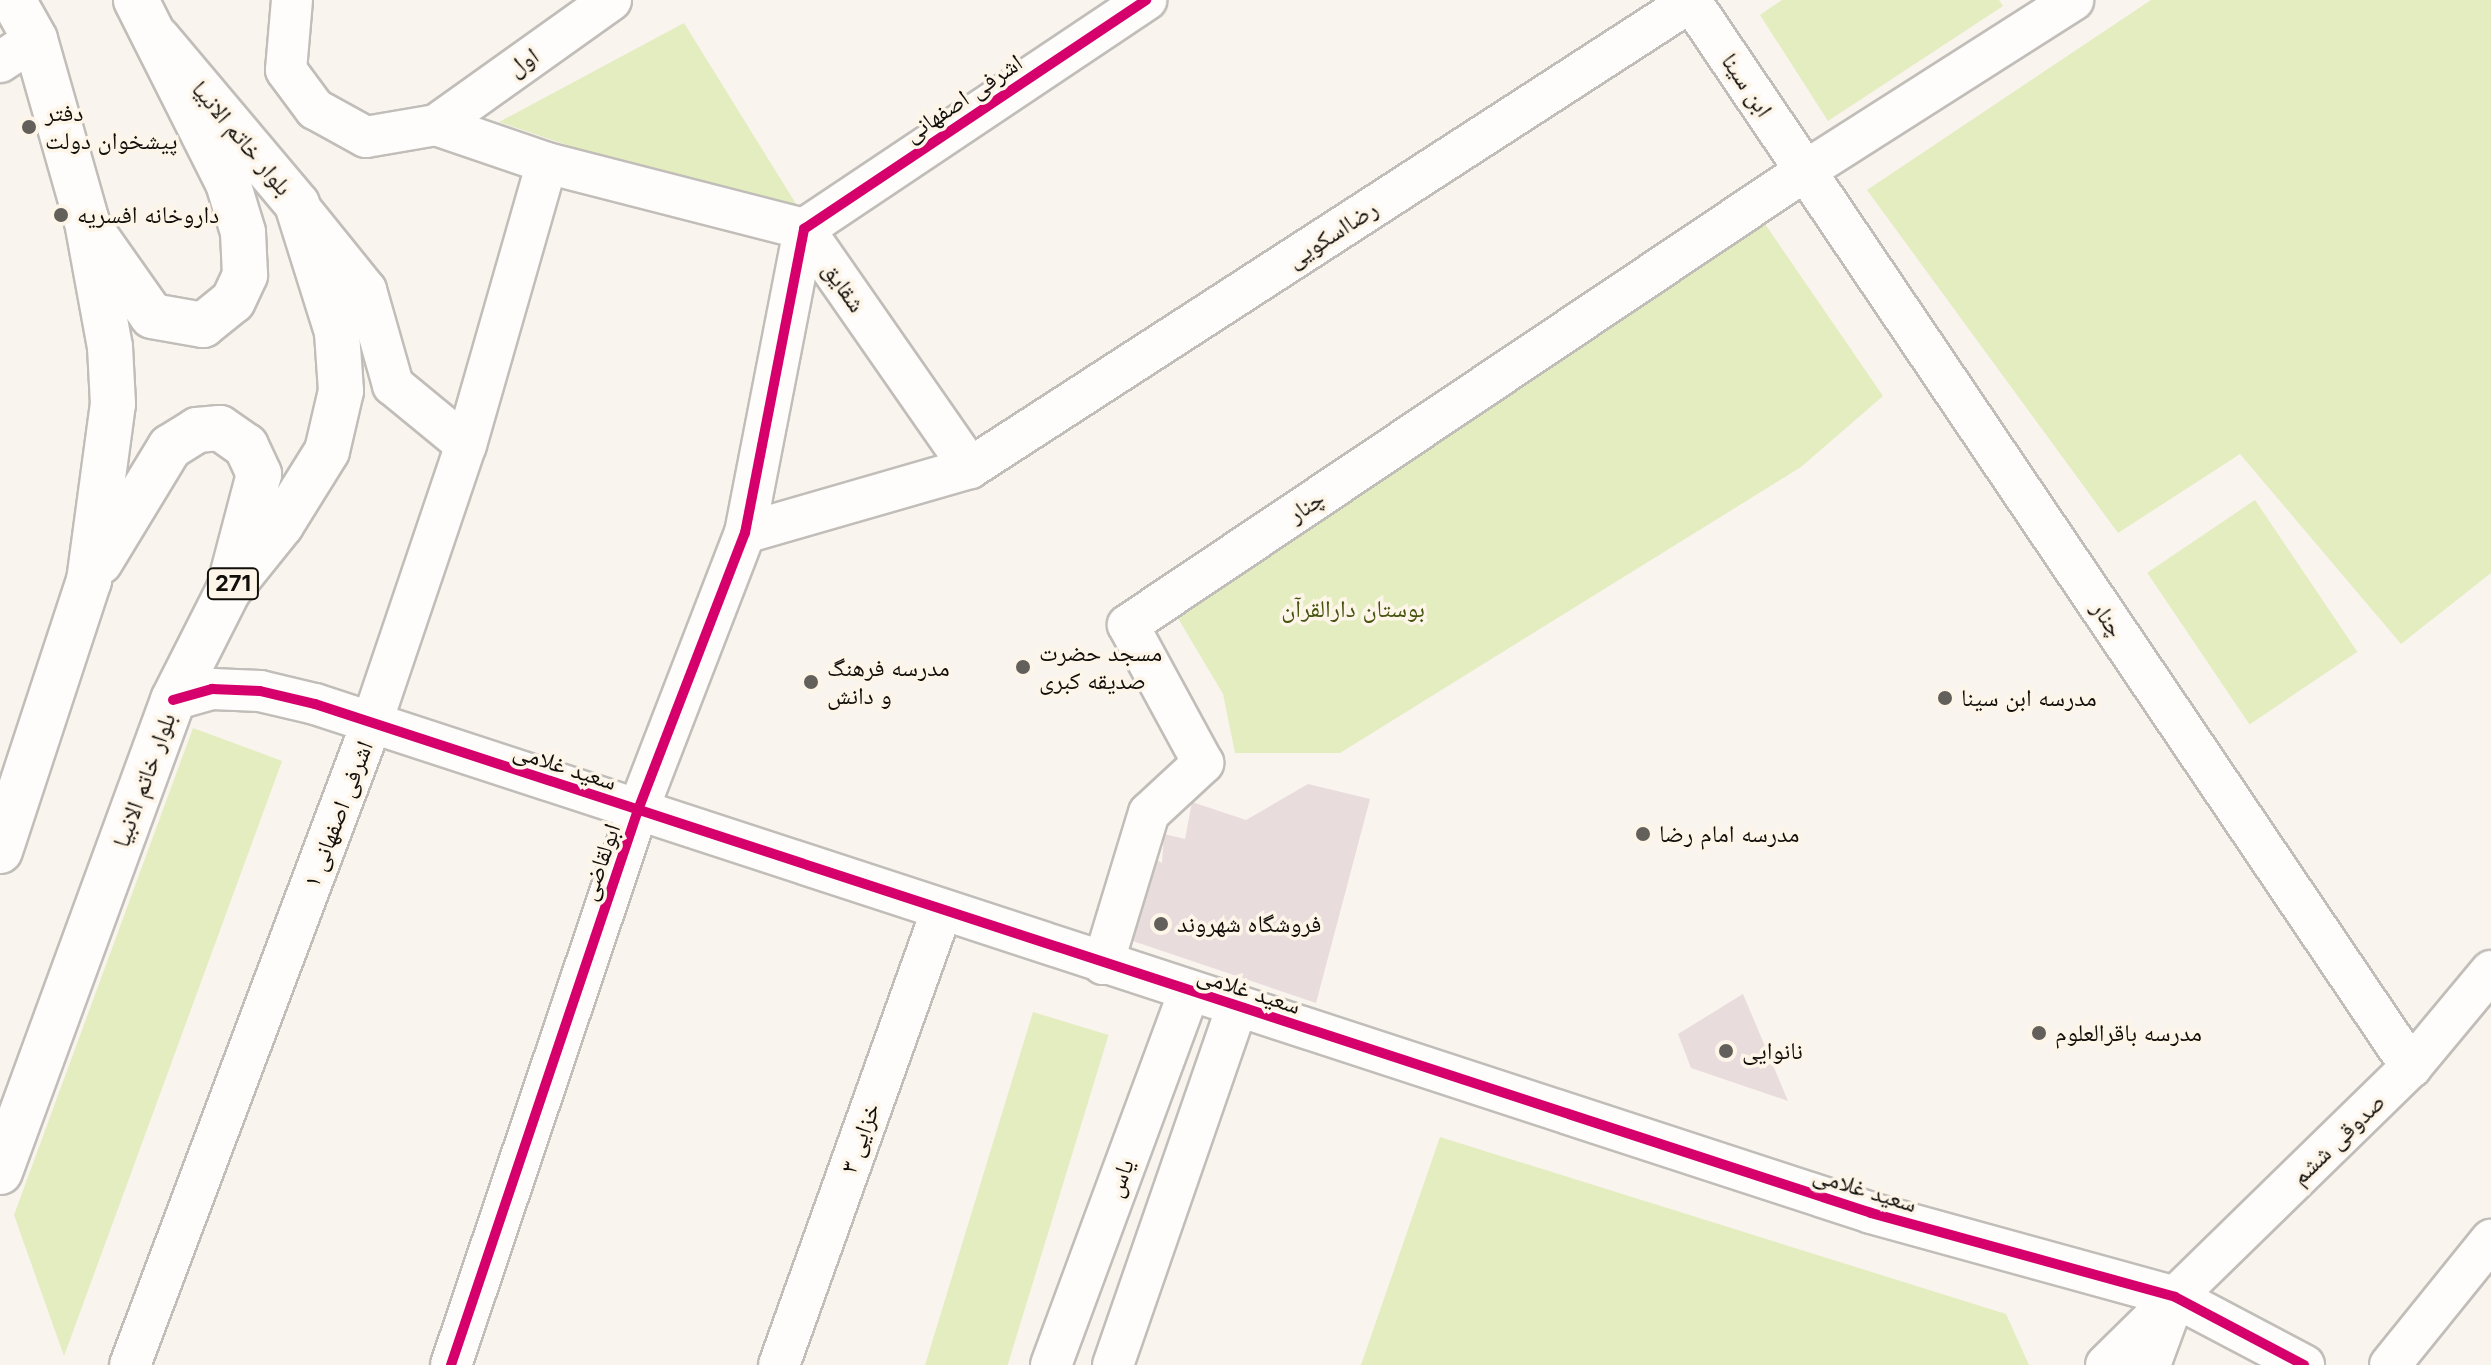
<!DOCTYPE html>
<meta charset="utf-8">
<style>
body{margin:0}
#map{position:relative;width:2491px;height:1365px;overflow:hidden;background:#f9f4ee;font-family:Inter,"Noto Naskh Arabic",sans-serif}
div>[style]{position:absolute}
.green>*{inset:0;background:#e4edc0;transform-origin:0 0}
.building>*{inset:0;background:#e9dcdd}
.roads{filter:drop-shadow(2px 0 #c1bdb8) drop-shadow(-2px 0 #c1bdb8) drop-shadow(0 2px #c1bdb8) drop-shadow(0 -2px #c1bdb8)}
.minor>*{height:40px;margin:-20px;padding:0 20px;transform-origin:20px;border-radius:20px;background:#fefdfc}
.major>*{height:44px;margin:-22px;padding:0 22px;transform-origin:22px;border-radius:22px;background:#fefdfc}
.cycleway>*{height:10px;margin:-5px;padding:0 5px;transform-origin:5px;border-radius:5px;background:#d6006c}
.dots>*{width:22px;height:22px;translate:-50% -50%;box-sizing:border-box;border:4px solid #fef5e9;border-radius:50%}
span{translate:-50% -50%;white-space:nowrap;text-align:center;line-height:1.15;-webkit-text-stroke:7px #fef5e9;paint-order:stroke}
.shield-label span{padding:2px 6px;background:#fef5e9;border:2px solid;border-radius:6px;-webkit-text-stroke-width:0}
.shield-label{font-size:22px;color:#120f0b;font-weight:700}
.street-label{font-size:24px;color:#120f0b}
.poi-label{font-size:24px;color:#120f0b}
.left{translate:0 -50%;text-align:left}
.park-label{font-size:24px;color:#45530f}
</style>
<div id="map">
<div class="green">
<i style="clip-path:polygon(1782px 0,1999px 0,2003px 6px,1828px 121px,1760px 15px)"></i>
<i style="clip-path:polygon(2151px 0,2491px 0,2491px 573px,2401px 644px,2240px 454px,2118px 533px,1867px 190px)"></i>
<i style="clip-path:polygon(684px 23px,811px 228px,499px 122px)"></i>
<i style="clip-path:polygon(1763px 221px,1883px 396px,1801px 467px,1340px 753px,1235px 753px,1223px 694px,1163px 593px)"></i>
<i style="left:2255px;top:500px;width:183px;height:130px;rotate:56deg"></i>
<i style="clip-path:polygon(193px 728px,282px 761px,64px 1356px,14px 1215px)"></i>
<i style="left:1033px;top:1012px;width:79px;height:373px;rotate:17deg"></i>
<i style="clip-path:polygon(1440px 1137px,2006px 1314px,2029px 1365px,1361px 1365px)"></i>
</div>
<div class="building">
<i style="clip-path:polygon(1308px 784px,1370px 799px,1316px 1003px,1121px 937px,1147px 855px,1162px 863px,1164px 834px,1185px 839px,1192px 802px,1246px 820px)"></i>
<i style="clip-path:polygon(1743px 994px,1788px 1101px,1691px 1068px,1678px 1034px)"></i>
</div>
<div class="roads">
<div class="minor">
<i style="left:292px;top:0;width:70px;rotate:94.9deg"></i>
<i style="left:286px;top:70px;width:49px;rotate:53.4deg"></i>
<i style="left:315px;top:109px;width:58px;rotate:28.8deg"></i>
<i style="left:366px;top:137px;width:71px;rotate:-9.7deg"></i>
<i style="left:436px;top:125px;width:215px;rotate:-35.5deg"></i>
<i style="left:1690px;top:0;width:1288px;rotate:55.95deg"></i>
<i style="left:0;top:62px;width:42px;rotate:-33.3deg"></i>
<i style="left:436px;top:125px;width:117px;rotate:18.9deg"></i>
<i style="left:547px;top:163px;width:265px;rotate:14.4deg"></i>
<i style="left:804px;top:229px;width:291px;rotate:55.2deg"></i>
<i style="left:970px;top:468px;width:234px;rotate:163.9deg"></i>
<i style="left:299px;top:207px;width:107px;rotate:51.1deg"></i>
<i style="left:366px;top:290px;width:99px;rotate:74.1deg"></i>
<i style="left:393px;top:385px;width:94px;rotate:39.4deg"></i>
<i style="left:970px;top:468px;width:861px;rotate:-32.92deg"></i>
<i style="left:173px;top:700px;width:41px;rotate:-15.8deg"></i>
<i style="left:212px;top:689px;width:48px;rotate:2.4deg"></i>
<i style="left:260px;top:691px;width:57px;rotate:13.3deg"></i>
<i style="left:315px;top:704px;width:1637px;rotate:18.11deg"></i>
<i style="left:1871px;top:1213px;width:315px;rotate:15.4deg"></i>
<i style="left:2175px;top:1297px;width:146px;rotate:27.8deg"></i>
<i style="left:1103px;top:964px;width:158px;rotate:-73.1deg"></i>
<i style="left:1149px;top:813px;width:74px;rotate:-42.8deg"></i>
<i style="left:1203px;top:763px;width:157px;rotate:-118.5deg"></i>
<i style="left:1128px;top:625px;width:815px;rotate:-33.85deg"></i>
<i style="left:1805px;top:171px;width:318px;rotate:-32.5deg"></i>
<i style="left:2175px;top:1297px;width:330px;rotate:-44.3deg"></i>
<i style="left:2411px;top:1067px;width:125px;rotate:-50.2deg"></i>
<i style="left:130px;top:1365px;width:684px;rotate:-69.37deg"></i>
<i style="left:371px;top:725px;width:296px;rotate:-71.3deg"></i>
<i style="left:466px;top:445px;width:293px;rotate:-74deg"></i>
<i style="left:451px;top:1365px;width:586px;rotate:-71.38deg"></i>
<i style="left:638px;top:810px;width:297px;rotate:-68.9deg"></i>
<i style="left:745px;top:533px;width:310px;rotate:-79deg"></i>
<i style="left:804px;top:229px;width:412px;rotate:-33.8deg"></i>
<i style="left:779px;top:1365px;width:482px;rotate:-70.3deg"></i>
<i style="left:1051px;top:1365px;width:399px;rotate:-69.7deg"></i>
<i style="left:1113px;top:1365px;width:379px;rotate:-70.9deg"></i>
<i style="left:2106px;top:1365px;width:97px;rotate:-44.6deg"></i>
<i style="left:2175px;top:1297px;width:72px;rotate:110.2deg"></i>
<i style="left:2390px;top:1365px;width:161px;rotate:-51.1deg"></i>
</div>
<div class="major">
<i style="left:97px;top:238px;width:95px;rotate:54.8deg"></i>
<i style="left:152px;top:316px;width:52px;rotate:10deg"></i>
<i style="left:203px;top:325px;width:38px;rotate:-39deg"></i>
<i style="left:233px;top:301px;width:29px;rotate:-65deg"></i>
<i style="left:245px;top:275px;width:43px;rotate:-92.7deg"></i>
<i style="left:243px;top:232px;width:51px;rotate:-107deg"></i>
<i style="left:228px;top:183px;width:205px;rotate:-116.7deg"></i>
<i style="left:100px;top:562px;width:135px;rotate:-58.7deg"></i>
<i style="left:170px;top:447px;width:32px;rotate:-32deg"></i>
<i style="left:197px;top:430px;width:23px;rotate:-5deg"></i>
<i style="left:220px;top:428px;width:32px;rotate:35deg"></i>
<i style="left:246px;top:446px;width:31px;rotate:65deg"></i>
<i style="left:259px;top:474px;width:102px;rotate:104.7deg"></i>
<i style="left:0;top:851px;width:284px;rotate:-71.8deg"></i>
<i style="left:89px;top:581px;width:179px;rotate:-82.3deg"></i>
<i style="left:113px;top:404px;width:57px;rotate:-93deg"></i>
<i style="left:110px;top:347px;width:127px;rotate:-100.4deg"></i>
<i style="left:87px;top:222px;width:190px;rotate:-105.9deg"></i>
<i style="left:35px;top:39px;width:45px;rotate:-119.4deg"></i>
<i style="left:0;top:1172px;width:503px;rotate:-69.87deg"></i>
<i style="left:173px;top:700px;width:122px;rotate:-63.2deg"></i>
<i style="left:228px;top:591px;width:85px;rotate:-51.2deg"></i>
<i style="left:281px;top:525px;width:87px;rotate:-58.1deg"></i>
<i style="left:327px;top:451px;width:62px;rotate:-76.9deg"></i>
<i style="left:341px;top:391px;width:59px;rotate:-93.9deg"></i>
<i style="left:337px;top:332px;width:134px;rotate:-107.4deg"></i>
<i style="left:297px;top:204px;width:216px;rotate:-130.1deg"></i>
</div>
</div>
<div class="cycleway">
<i style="left:173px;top:700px;width:41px;rotate:-15.8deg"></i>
<i style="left:212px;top:689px;width:48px;rotate:2.4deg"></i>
<i style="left:260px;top:691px;width:57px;rotate:13.3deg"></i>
<i style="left:315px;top:704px;width:1637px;rotate:18.11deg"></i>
<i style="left:1871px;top:1213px;width:315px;rotate:15.4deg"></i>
<i style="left:2175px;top:1297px;width:146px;rotate:27.8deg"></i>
<i style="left:451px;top:1365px;width:586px;rotate:-71.38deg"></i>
<i style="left:638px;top:810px;width:297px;rotate:-68.9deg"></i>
<i style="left:745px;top:533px;width:310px;rotate:-79deg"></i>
<i style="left:804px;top:229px;width:412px;rotate:-33.8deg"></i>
</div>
<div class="dots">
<i style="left:29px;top:127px;background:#635f5a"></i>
<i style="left:61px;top:215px;background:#635f5a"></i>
<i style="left:1023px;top:667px;background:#635f5a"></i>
<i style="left:811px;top:682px;background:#635f5a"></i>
<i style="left:1945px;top:698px;background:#635f5a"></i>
<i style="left:1643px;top:834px;background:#635f5a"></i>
<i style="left:1161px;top:924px;background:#635f5a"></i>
<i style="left:2039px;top:1033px;background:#635f5a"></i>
<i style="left:1726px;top:1051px;background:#635f5a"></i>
</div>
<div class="shield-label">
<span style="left:233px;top:584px">271</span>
</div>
<div class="street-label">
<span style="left:523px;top:62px;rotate:-35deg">اول</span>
<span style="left:1747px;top:85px;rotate:56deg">ابن سینا</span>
<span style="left:963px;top:98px;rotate:-34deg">اشرفی اصفهانی</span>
<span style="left:242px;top:138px;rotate:50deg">بلوار خاتم الانبیا</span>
<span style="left:1332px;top:234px;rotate:-33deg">رضااسکویی</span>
<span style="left:844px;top:287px;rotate:55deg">شقایق</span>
<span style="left:1306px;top:506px;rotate:-34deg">چنار</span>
<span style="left:2108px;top:619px;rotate:56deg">چنار</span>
<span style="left:565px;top:766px;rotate:18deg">سعید غلامی</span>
<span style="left:144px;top:780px;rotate:-70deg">بلوار خاتم الانبیا</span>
<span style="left:338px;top:814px;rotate:-69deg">اشرفی اصفهانی ۱</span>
<span style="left:600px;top:862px;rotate:-71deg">ابولقاضی</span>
<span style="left:1249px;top:990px;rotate:18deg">سعید غلامی</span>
<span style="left:860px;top:1138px;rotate:-70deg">خزایی ۳</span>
<span style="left:2338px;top:1139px;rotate:-44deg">صدوقی ششم</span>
<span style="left:1120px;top:1178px;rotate:-70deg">یاس</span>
<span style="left:1865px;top:1189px;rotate:17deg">سعید غلامی</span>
</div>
<div class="poi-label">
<span class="left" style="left:45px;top:127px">دفتر<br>پیشخوان دولت</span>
<span class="left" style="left:77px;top:215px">داروخانه افسریه</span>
<span class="left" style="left:1039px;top:667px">مسجد حضرت<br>صدیقه کبری</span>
<span class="left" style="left:827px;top:682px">مدرسه فرهنگ<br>و دانش</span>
<span class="left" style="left:1961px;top:698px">مدرسه ابن سینا</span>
<span class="left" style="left:1659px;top:834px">مدرسه امام رضا</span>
<span class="left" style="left:1177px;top:924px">فروشگاه شهروند</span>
<span class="left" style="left:2055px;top:1033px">مدرسه باقرالعلوم</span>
<span class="left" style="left:1742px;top:1051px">نانوایی</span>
</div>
<div class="park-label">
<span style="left:1353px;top:609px">بوستان دارالقرآن</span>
</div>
</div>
